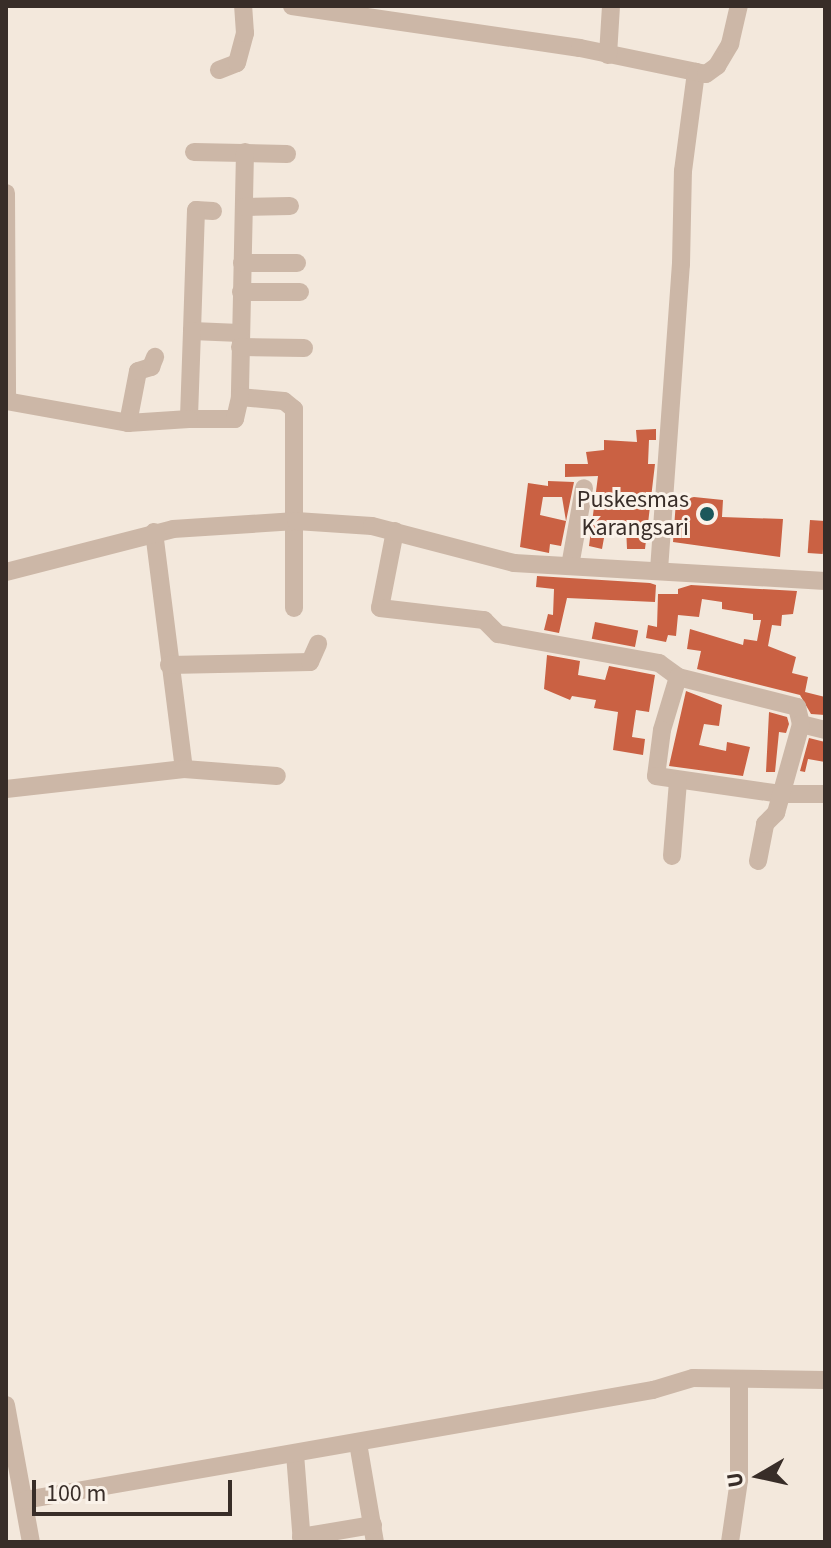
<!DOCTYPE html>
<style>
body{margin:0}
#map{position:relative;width:831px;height:1548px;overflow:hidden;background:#f3e8dc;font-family:"Source Sans 3",sans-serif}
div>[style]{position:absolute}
.building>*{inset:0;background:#ca6143;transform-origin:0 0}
.minor>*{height:18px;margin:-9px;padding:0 9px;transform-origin:9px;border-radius:9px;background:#ccb7a7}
.dots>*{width:22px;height:22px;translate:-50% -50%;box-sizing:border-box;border:4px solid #faf2e9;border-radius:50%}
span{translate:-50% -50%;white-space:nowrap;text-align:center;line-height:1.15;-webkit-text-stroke:6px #faf2e9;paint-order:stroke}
.poi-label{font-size:24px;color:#382d28}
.right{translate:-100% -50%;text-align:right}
.frame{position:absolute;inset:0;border:8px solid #382d28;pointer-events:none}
.north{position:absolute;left:719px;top:1436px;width:80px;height:80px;-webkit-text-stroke:6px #faf2e9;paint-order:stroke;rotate:261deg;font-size:22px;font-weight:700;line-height:32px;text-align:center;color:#382d28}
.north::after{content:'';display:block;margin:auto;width:28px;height:36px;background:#382d28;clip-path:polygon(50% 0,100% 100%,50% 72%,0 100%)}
.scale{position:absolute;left:32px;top:1480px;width:200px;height:36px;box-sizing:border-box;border:4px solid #382d28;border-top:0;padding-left:10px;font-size:24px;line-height:28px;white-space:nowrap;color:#382d28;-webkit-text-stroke:6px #faf2e9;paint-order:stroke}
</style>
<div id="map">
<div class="building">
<i style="clip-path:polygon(656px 429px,656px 440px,649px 440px,648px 464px,655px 464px,645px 549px,627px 549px,626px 527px,606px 527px,602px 549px,589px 546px,598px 476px,565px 477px,565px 464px,588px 464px,586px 452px,604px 450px,604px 440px,637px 442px,636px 430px)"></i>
<i style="clip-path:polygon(evenodd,548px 481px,574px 482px,561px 546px,550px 544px,549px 553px,520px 547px,528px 483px,548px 486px,548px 481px,543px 497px,562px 497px,566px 521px,540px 515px,543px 497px)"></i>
<i style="clip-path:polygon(694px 497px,723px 500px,722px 517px,783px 519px,780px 557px,673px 542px,676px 501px)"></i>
<i style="left:810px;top:520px;width:15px;height:33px;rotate:4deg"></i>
<i style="clip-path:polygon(537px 576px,650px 583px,656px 585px,655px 602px,567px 598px,559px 633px,544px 630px,548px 614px,553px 615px,554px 589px,536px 587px)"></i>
<i style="clip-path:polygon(691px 585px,797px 591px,793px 614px,782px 615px,781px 626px,772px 625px,768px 646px,796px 657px,792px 673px,808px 677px,805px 692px,825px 697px,825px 715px,811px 714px,800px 695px,697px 669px,701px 651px,687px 649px,690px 629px,743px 645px,744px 639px,757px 641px,761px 620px,753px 620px,753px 614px,722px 609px,722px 602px,702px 599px,699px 617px,678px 615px,676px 636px,668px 635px,666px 642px,646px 638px,648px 625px,657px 627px,658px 594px,678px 594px,678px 589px)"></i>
<i style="left:595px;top:622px;width:44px;height:17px;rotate:11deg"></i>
<i style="clip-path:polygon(547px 655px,580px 661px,578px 675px,605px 680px,609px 666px,655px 675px,649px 712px,636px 710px,632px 737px,645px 739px,643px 755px,613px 750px,618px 712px,594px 708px,596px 700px,572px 696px,570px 700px,544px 689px)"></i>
<i style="clip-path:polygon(686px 691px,722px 705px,719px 726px,704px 724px,699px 745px,726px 751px,727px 742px,750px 747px,743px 776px,669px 766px)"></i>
<i style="clip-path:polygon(769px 712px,787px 717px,789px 724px,786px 733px,779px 732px,775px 772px,766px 772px)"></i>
<i style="clip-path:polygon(809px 738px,825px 742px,825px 762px,808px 759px,805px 772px,800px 771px)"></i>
</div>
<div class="minor">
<i style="left:292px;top:6px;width:291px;rotate:8.3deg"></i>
<i style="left:580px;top:48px;width:118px;rotate:11.7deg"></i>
<i style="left:608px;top:55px;width:49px;rotate:-86.5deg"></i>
<i style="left:219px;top:70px;width:19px;rotate:-21deg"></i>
<i style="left:237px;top:63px;width:31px;rotate:-75deg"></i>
<i style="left:245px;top:33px;width:27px;rotate:-94deg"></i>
<i style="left:194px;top:152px;width:93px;rotate:1.2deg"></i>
<i style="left:245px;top:152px;width:245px;rotate:91.2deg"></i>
<i style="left:240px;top:397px;width:44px;rotate:5.2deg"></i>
<i style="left:284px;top:401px;width:13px;rotate:39deg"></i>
<i style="left:294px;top:409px;width:199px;rotate:90deg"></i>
<i style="left:6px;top:193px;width:208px;rotate:89.7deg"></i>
<i style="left:244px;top:207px;width:46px;rotate:-1.2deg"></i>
<i style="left:213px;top:211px;width:17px;rotate:-177deg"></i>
<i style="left:196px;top:210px;width:121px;rotate:91.9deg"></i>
<i style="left:192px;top:331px;width:48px;rotate:2.4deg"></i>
<i style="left:242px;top:263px;width:55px"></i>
<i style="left:241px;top:292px;width:59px"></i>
<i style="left:192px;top:331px;width:88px;rotate:92deg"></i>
<i style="left:189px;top:419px;width:46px"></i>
<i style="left:235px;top:419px;width:23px;rotate:-77deg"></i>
<i style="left:240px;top:347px;width:64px;rotate:0.9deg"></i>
<i style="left:6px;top:401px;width:124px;rotate:10.2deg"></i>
<i style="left:128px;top:423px;width:61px;rotate:-3.8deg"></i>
<i style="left:128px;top:423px;width:53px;rotate:-79.1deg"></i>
<i style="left:138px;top:371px;width:14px;rotate:-17deg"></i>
<i style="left:151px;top:367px;width:11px;rotate:-68deg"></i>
<i style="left:395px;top:531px;width:78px;rotate:101deg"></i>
<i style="left:380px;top:608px;width:105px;rotate:6.6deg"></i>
<i style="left:484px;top:620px;width:20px;rotate:45deg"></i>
<i style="left:498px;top:634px;width:164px;rotate:10.2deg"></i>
<i style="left:659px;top:663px;width:24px;rotate:36deg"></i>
<i style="left:678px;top:677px;width:123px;rotate:14.1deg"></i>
<i style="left:797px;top:707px;width:17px;rotate:77deg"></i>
<i style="left:801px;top:724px;width:25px;rotate:14deg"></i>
<i style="left:154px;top:532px;width:239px;rotate:82.8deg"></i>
<i style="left:570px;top:566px;width:79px;rotate:-79.8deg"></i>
<i style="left:659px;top:570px;width:307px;rotate:-85.9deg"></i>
<i style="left:681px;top:264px;width:93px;rotate:-88.8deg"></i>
<i style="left:683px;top:171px;width:100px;rotate:-82.5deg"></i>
<i style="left:696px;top:72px;width:10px;rotate:11deg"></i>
<i style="left:706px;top:74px;width:14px;rotate:-36deg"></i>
<i style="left:717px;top:66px;width:26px;rotate:-59deg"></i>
<i style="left:730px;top:44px;width:39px;rotate:-77deg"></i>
<i style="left:6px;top:572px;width:172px;rotate:-14.4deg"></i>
<i style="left:173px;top:529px;width:123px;rotate:-3.7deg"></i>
<i style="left:296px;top:521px;width:76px;rotate:3.8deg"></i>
<i style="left:372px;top:526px;width:147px;rotate:14.6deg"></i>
<i style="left:514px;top:563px;width:312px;rotate:3.3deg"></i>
<i style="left:169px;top:665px;width:141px;rotate:-1.2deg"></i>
<i style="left:310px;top:662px;width:20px;rotate:-66deg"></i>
<i style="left:678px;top:677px;width:55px;rotate:106.8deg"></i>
<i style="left:662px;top:730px;width:46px;rotate:97.4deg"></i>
<i style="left:656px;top:776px;width:126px;rotate:8.2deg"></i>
<i style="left:781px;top:794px;width:44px"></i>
<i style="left:6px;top:789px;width:179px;rotate:-6.4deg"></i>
<i style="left:184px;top:769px;width:93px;rotate:4.3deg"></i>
<i style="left:672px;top:856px;width:74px;rotate:-85.4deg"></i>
<i style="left:758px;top:861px;width:38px;rotate:-79deg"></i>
<i style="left:765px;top:824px;width:16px;rotate:-45deg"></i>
<i style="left:776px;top:813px;width:92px;rotate:-74.3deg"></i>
<i style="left:6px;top:1405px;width:139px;rotate:79.7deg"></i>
<i style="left:358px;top:1443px;width:100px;rotate:80.3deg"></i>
<i style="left:295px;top:1454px;width:88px;rotate:85.5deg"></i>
<i style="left:25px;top:1500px;width:638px;rotate:-9.94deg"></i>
<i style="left:653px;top:1390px;width:42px;rotate:-16.7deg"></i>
<i style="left:693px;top:1378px;width:132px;rotate:0.9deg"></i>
<i style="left:301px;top:1537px;width:73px;rotate:-9.5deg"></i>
<i style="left:730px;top:1542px;width:63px;rotate:-81.7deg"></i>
<i style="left:739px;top:1480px;width:100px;rotate:-90deg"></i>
</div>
<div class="dots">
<i style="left:707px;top:514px;background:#1c585b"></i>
</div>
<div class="poi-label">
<span class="right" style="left:689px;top:514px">Puskesmas<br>Karangsari</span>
</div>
<div class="frame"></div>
<div class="north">U</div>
<div class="scale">100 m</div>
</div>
